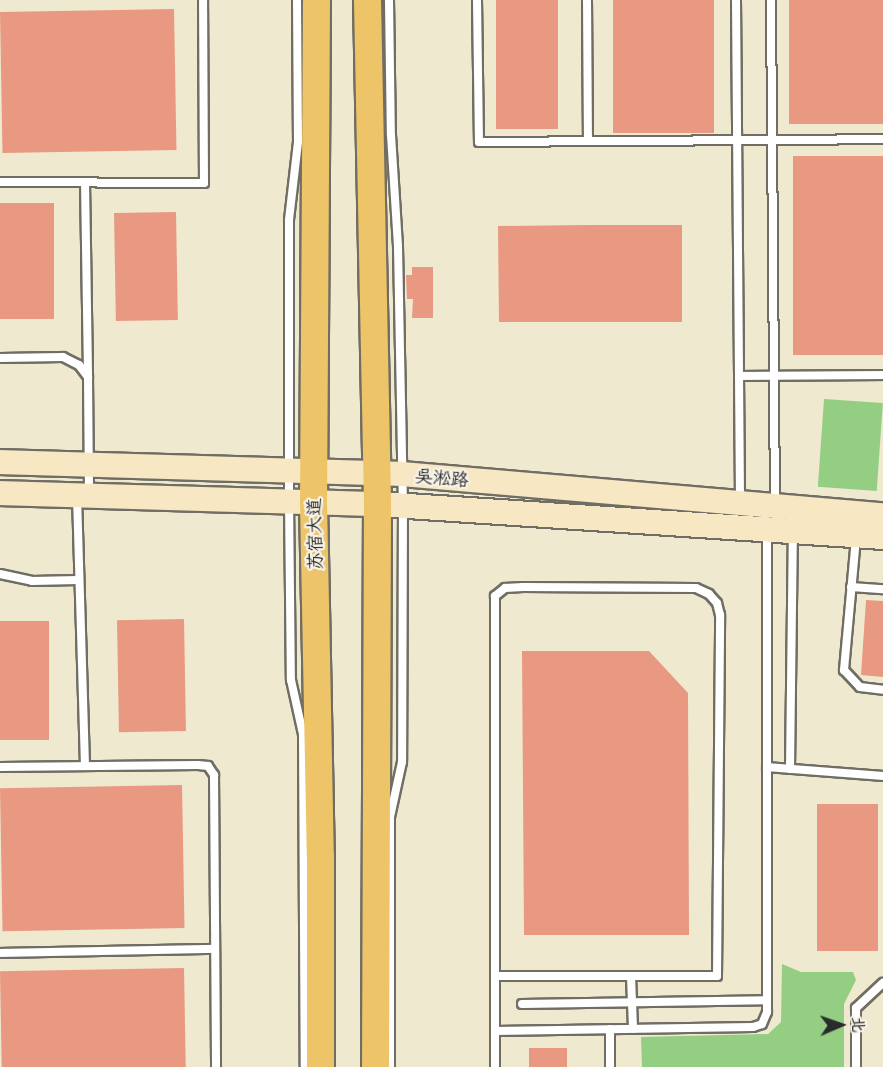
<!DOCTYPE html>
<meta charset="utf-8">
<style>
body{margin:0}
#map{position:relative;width:883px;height:1067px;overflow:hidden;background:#efe9cf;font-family:Mali,"LXGW WenKai TC",sans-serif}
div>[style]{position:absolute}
.green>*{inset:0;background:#94ce82;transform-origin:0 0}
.building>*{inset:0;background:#e99981;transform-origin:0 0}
.roads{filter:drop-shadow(2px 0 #706e64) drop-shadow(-2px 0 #706e64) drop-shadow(0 2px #706e64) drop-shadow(0 -2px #706e64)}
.lane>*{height:8px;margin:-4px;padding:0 4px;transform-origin:4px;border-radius:4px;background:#fff}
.secondary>*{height:24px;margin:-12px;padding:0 12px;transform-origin:12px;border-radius:12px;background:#f8e7c3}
.primary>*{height:27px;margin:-13.5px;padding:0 13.5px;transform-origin:13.5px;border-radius:13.5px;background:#eec469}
span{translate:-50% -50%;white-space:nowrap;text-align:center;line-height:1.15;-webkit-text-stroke:4.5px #f7f3e8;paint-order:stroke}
.street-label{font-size:18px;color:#2b2b2b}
.north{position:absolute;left:811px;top:995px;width:60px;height:60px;-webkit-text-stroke:4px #f7f3e8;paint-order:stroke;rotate:88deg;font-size:16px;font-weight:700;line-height:24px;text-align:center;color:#2b2b2b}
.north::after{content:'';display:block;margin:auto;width:21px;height:27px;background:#2b2b2b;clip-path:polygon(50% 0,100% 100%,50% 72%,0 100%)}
</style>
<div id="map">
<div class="green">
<i style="left:824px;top:399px;width:59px;height:88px;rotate:4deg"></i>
<i style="clip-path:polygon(782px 964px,801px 972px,853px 972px,856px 980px,844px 1004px,844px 1067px,642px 1067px,641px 1037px,768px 1034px,781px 1022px)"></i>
</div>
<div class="building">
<i style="left:496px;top:0;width:62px;height:129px"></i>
<i style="left:613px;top:0;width:101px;height:133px"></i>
<i style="left:789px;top:0;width:94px;height:124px"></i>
<i style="left:174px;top:9px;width:141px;height:174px;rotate:89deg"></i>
<i style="left:883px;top:156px;width:199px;height:90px;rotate:90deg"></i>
<i style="left:54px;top:203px;width:116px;height:54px;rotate:90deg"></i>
<i style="left:176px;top:212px;width:108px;height:62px;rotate:89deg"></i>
<i style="clip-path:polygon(587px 225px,682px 225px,682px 322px,499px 322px,498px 226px)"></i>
<i style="clip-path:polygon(412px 267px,433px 267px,433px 318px,412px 318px,413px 299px,407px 299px,406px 275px,412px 275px)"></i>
<i style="clip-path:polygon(866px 600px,883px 601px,883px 677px,861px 675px)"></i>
<i style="left:184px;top:619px;width:112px;height:67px;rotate:89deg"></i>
<i style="left:0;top:621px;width:49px;height:119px"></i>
<i style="clip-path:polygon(522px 651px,649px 651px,688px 693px,689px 935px,524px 935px)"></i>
<i style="left:182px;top:785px;width:143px;height:182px;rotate:89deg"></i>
<i style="left:817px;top:804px;width:61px;height:147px"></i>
<i style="left:184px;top:968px;width:99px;height:184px;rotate:89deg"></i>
<i style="left:529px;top:1048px;width:38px;height:19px"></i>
</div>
<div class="roads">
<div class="lane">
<i style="left:297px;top:0;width:142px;rotate:89.6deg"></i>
<i style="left:298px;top:142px;width:79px;rotate:96.6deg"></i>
<i style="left:289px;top:220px;width:280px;rotate:90deg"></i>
<i style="left:289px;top:500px;width:180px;rotate:89.4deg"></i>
<i style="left:291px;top:680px;width:55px;rotate:77.5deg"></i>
<i style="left:303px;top:734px;width:333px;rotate:89.7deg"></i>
<i style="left:389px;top:0;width:135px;rotate:89.2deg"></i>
<i style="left:391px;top:135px;width:112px;rotate:86.4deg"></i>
<i style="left:398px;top:247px;width:258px;rotate:88.9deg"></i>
<i style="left:403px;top:505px;width:257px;rotate:90.2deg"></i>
<i style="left:402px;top:762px;width:56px;rotate:102.3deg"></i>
<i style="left:390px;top:817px;width:250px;rotate:90deg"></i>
<i style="left:477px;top:0;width:142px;rotate:89.2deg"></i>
<i style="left:479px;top:142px;width:404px;rotate:-0.4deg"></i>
<i style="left:587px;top:0;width:141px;rotate:89.6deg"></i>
<i style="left:736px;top:0;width:501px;rotate:89.54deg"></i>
<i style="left:771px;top:0;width:505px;rotate:89.55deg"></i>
<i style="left:0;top:182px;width:204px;rotate:0.3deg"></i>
<i style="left:204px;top:183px;width:183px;rotate:-90.3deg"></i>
<i style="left:85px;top:182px;width:194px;rotate:89.1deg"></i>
<i style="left:0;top:358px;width:63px;rotate:-0.9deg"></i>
<i style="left:63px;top:357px;width:18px;rotate:27deg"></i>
<i style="left:79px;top:365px;width:15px;rotate:53deg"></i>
<i style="left:88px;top:377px;width:116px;rotate:89.5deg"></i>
<i style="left:739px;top:376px;width:144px;rotate:-0.4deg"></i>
<i style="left:77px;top:496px;width:270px;rotate:88.3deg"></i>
<i style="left:856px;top:538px;width:133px;rotate:95.2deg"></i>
<i style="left:844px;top:670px;width:23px;rotate:47deg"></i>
<i style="left:860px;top:687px;width:23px;rotate:7deg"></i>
<i style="left:0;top:574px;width:33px;rotate:12deg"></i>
<i style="left:32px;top:581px;width:46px;rotate:-1.2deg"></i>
<i style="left:851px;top:587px;width:32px;rotate:4deg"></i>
<i style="left:0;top:767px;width:198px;rotate:-0.6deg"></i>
<i style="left:198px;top:765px;width:10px;rotate:6deg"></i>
<i style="left:208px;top:766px;width:11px;rotate:56deg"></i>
<i style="left:214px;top:775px;width:292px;rotate:89.6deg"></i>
<i style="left:767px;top:767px;width:116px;rotate:4.4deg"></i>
<i style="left:790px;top:769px;width:237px;rotate:-89.3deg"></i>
<i style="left:0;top:953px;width:215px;rotate:-1.1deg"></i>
<i style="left:495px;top:976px;width:222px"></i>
<i style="left:717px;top:976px;width:361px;rotate:-89.5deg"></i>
<i style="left:720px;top:615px;width:12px;rotate:-104deg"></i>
<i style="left:717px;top:603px;width:12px;rotate:-132deg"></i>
<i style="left:709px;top:594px;width:14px;rotate:-155deg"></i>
<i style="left:696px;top:588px;width:173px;rotate:-179.7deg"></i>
<i style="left:523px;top:587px;width:18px;rotate:177deg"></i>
<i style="left:505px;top:588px;width:13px;rotate:141deg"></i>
<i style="left:495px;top:596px;width:471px;rotate:90deg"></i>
<i style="left:631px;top:976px;width:53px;rotate:87.8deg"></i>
<i style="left:522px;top:1004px;width:244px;rotate:-0.9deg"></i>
<i style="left:610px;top:1029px;width:38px;rotate:90deg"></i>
<i style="left:495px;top:1031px;width:258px;rotate:-0.9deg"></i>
<i style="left:753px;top:1027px;width:9px;rotate:-18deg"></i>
<i style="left:762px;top:1024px;width:13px;rotate:-67deg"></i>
<i style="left:767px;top:1012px;width:482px;rotate:-90deg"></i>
<i style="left:856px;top:1067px;width:59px;rotate:-90deg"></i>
<i style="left:856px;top:1008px;width:37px;rotate:-43deg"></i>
</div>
<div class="secondary">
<i style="left:0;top:462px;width:402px;rotate:1.7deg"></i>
<i style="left:402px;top:474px;width:483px;rotate:4.9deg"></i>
<i style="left:0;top:493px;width:377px;rotate:1.7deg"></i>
<i style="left:377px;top:504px;width:507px;rotate:3.73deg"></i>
</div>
<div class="primary">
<i style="left:316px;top:0;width:501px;rotate:90.34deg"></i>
<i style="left:313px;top:501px;width:355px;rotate:88.9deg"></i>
<i style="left:320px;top:856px;width:211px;rotate:90deg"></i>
<i style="left:367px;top:0;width:504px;rotate:88.86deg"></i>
<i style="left:377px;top:504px;width:563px;rotate:90.2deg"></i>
</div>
</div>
<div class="street-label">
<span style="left:442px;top:477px;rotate:5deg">吴淞路</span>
<span style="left:314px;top:534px;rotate:-91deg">苏宿大道</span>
</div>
<div class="north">北</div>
</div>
